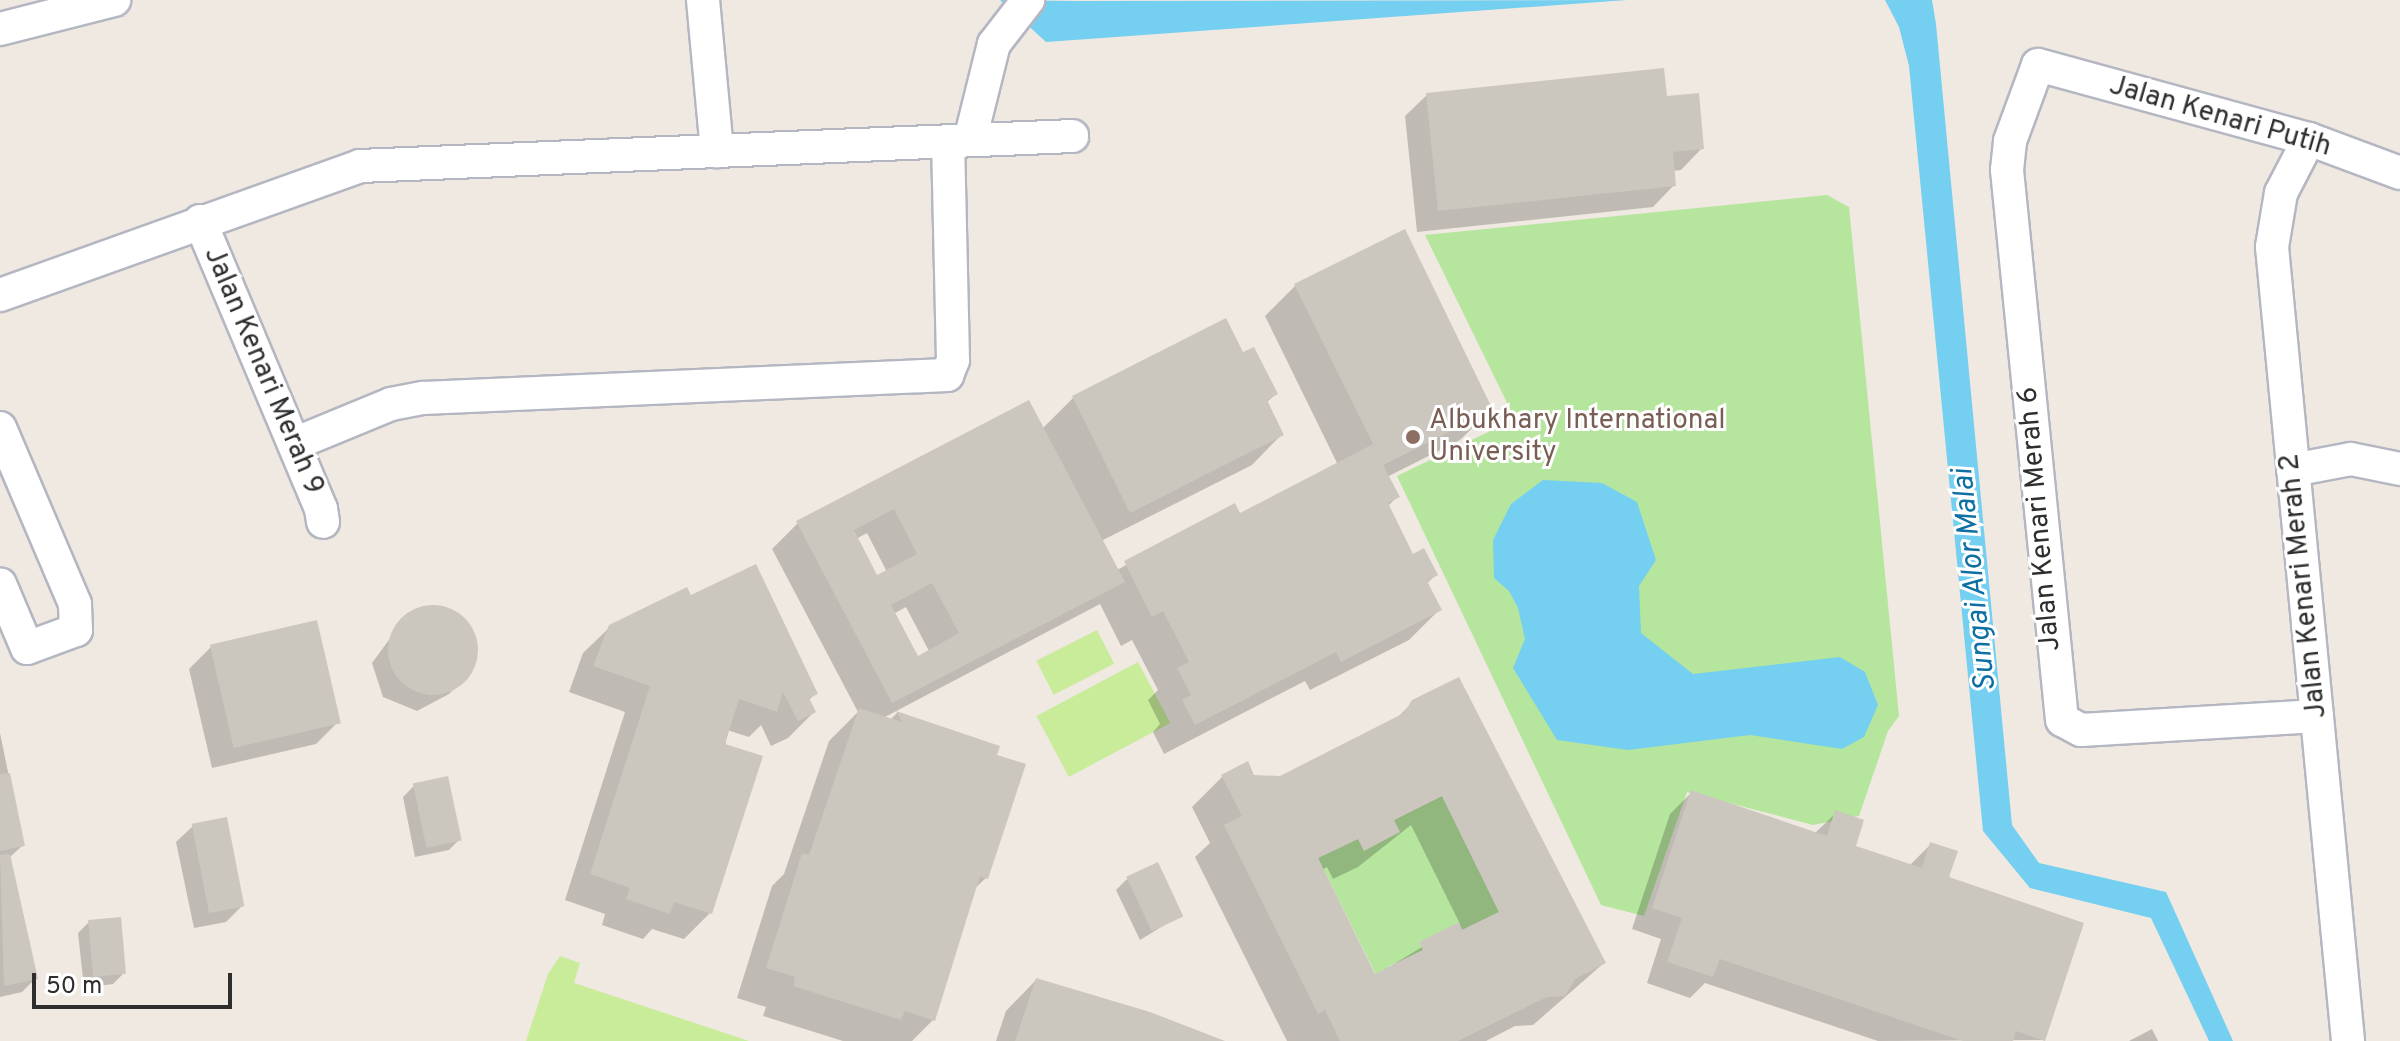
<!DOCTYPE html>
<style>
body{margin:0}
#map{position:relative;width:2400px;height:1041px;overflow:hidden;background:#efe9e1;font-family:Overpass,sans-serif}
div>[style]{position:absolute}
.green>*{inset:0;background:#b6e59e}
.pitch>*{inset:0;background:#c9ec9a;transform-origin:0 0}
.water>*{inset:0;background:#75cff0}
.shadow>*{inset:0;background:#0003}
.building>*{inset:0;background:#cbc7bf;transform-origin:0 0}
.round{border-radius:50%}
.roads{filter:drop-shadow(2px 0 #b4b7c1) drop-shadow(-2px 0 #b4b7c1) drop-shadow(0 2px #b4b7c1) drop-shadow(0 -2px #b4b7c1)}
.street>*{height:32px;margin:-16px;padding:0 16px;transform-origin:16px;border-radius:16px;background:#fff}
.dots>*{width:22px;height:22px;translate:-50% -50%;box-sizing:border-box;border:4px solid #fff;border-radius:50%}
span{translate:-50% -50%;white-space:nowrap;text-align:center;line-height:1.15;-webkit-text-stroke:6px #fff;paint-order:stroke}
.street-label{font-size:28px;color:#2e2e2e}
.education-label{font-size:28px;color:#785e54}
.left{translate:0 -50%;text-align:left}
.water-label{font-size:30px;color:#0d6fa3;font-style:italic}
.scale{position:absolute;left:32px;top:973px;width:200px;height:36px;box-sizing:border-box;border:4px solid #2e2e2e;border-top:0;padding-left:10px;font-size:24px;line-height:28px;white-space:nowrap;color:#2e2e2e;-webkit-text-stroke:6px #fff;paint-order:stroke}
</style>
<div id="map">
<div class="green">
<i style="clip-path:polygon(1827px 195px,1849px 207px,1899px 716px,1888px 731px,1859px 816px,1813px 825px,1687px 792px,1644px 916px,1601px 905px,1397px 476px,1515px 419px,1425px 235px)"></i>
<i style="clip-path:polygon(1442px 796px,1499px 912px,1462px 930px,1459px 923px,1419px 942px,1423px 950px,1389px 966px,1380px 983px,1318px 858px,1358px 839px,1364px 850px,1400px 832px,1394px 820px)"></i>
</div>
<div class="pitch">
<i style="left:1097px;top:630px;width:38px;height:68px;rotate:63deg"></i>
<i style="left:1138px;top:662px;width:69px;height:115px;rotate:62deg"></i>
<i style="clip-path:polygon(560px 956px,580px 963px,574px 983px,749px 1041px,526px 1041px,548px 974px)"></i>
</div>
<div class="water">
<i style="clip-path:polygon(1000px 0,1076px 1px,1627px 0,1046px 42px)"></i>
<i style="clip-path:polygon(1885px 0,1932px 0,1936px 24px,2012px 825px,2039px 863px,2166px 892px,2233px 1041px,2209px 1041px,2151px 918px,2030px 888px,1983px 831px,1909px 66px,1899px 27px)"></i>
<i style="clip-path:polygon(1543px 480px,1602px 483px,1637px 502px,1656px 560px,1639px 586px,1641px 633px,1693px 674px,1840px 657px,1865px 672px,1878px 705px,1864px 737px,1842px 749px,1750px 735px,1628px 750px,1557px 740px,1513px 668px,1525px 639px,1518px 608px,1509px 591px,1494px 578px,1493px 540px,1511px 504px)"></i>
</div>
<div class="shadow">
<i style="clip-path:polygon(1427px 95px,1702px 148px,1681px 170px,1673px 171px,1674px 185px,1653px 207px,1417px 232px,1405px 116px)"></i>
<i style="clip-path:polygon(evenodd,1296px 285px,1491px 410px,1460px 440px,1387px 477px,1397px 497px,1387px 507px,1412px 557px,1436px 575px,1426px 584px,1439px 610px,1409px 640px,1310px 690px,1305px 681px,1164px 754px,1153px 732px,1160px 724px,1148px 700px,1158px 690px,1132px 640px,1121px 646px,1100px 604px,883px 718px,890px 720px,897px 713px,997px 747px,986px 878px,973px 890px,933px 1020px,912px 1041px,843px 1041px,763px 1016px,766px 1007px,737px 998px,772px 886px,784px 874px,829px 741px,858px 712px,772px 549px,798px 523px,1042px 429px,1073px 398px,1242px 355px,1276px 394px,1266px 403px,1282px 434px,1252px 465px,1101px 541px,1117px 570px,1234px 506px,1239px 516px,1338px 465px,1265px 316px,1296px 285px,867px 533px,887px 572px,876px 578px,856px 539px,867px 533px,1296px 285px,906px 607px,929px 651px,917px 658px,893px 614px,906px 607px)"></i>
<i style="clip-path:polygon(690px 598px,816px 693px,808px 701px,814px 712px,788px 738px,771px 746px,761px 725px,749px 737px,727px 730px,710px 913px,684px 939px,652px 929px,643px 939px,602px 925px,605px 914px,565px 900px,625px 712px,569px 692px,583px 653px,610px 627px)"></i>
<i style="clip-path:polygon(431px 606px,455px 612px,476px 641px,466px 677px,449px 694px,417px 711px,383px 697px,372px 663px,408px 614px)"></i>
<i style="clip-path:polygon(211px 647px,338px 722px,316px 744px,212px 768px,189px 669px)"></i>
<i style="clip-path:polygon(evenodd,1414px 701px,1604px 963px,1533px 1025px,1515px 1026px,1486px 1041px,1287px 1041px,1195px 857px,1210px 843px,1192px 807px,1223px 776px,1280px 778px,1395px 720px,1414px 701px,1411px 825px,1460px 924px,1374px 976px,1322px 870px,1327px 867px,1333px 879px,1358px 867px,1411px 825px)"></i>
<i style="clip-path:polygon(0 733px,23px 845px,9px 858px,36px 978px,22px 992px,0 997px)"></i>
<i style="clip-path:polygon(414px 786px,460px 839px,449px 850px,415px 857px,403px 797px)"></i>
<i style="clip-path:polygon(1692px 792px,1814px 834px,1836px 813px,1853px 847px,1909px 866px,1931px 844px,2043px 1040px,1878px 1041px,1705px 983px,1690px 998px,1647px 983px,1661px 939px,1632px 929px,1670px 814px)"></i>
<i style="clip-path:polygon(193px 826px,243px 905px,226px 922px,194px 928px,176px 842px)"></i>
<i style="clip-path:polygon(1127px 879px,1181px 915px,1140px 940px,1116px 890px)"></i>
<i style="clip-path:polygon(89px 922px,124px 973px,113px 984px,84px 988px,78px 933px)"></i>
<i style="clip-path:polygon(1036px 980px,1220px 1041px,996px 1041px,1006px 1011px)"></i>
<i style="clip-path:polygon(2152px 1029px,2158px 1041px,2129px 1041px)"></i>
</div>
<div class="building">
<i style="clip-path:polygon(1664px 68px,1667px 96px,1699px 93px,1704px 149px,1673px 152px,1676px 186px,1438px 211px,1426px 93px)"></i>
<i style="clip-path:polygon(1405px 229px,1493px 410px,1383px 465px,1400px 497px,1388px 503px,1413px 554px,1424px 548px,1438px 575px,1427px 581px,1442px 610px,1341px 662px,1336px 652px,1195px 725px,1182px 700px,1191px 695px,1177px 668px,1189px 662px,1163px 611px,1152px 617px,1124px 561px,1235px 503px,1240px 513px,1373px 444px,1294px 284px)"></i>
<i style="clip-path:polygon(1226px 318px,1243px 352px,1254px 347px,1278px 394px,1267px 400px,1284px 435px,1130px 513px,1072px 396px)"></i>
<i style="clip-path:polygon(evenodd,1029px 400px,1125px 582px,892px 703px,796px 521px,1029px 400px,894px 509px,917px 554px,877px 575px,854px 530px,894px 509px,1029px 400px,932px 583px,959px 633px,918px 656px,891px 605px,932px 583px)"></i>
<i style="clip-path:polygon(756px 564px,818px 694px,809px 698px,816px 712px,798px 721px,783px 692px,777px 712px,739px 699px,725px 744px,763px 756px,712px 914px,674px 902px,670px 914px,626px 899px,630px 888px,590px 874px,650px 686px,593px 666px,609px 625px,687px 587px,691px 595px)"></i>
<i class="round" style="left:388px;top:605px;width:90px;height:90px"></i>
<i style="left:317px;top:620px;width:106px;height:110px;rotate:77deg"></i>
<i style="clip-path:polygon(evenodd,1459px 677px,1606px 963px,1575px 979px,1565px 996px,1547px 997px,1458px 1041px,1340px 1041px,1325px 1010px,1318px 1014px,1224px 825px,1242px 816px,1221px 775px,1248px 761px,1254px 775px,1280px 776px,1404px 713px,1412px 700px,1459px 677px,1442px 796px,1499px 912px,1462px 930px,1459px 922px,1419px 942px,1423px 950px,1375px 974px,1318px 858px,1358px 839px,1364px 851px,1390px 837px,1400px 832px,1394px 820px,1442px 796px)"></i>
<i style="clip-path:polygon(859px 708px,902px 722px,896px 711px,1000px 746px,997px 755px,1026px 764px,988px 879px,980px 876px,935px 1021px,905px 1011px,901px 1020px,793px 986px,795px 977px,766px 968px,802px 853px,809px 855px)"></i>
<i style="clip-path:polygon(10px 773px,25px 846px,0 851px,0 774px)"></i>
<i style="left:448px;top:776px;width:66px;height:36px;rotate:78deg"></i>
<i style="clip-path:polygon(1691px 790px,1827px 836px,1835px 810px,1864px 820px,1856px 846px,1922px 868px,1930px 842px,1958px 851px,1949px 877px,2084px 923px,2045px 1041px,2016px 1031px,2013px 1041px,1963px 1041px,1720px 959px,1713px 977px,1667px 962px,1682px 918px,1652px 908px)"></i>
<i style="left:227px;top:817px;width:91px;height:36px;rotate:79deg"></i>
<i style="clip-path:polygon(10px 854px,38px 979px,4px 986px,0 855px)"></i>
<i style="left:1158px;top:862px;width:60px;height:35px;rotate:65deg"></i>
<i style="left:121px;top:917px;width:57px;height:33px;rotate:85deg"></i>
<i style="clip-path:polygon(1036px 978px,1150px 1012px,1225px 1041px,1015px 1041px)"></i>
</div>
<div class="roads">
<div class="street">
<i style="left:703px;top:0;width:152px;rotate:84.7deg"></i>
<i style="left:0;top:29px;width:118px;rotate:-14.3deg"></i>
<i style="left:2309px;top:139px;width:61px;rotate:117.4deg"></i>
<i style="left:2281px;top:193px;width:55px;rotate:99.5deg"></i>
<i style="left:2272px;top:247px;width:798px;rotate:84.53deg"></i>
<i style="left:970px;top:140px;width:99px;rotate:-76deg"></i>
<i style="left:994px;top:44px;width:56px;rotate:-52.3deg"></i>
<i style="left:200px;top:221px;width:312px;rotate:67.2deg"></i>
<i style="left:321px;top:509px;width:13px;rotate:81deg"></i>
<i style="left:0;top:295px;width:382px;rotate:-19.7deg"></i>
<i style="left:360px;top:166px;width:713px;rotate:-2.41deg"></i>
<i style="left:0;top:428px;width:191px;rotate:66.9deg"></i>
<i style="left:75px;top:604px;width:26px;rotate:88deg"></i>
<i style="left:76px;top:630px;width:52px;rotate:159.8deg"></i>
<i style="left:27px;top:648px;width:69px;rotate:-112.9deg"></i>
<i style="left:294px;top:444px;width:105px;rotate:-22.4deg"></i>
<i style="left:391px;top:404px;width:33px;rotate:-11deg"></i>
<i style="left:423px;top:398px;width:525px;rotate:-2.51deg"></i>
<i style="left:947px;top:375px;width:16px;rotate:-68deg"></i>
<i style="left:953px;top:360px;width:219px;rotate:-91.3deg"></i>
<i style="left:2293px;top:470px;width:59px;rotate:-10.7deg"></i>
<i style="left:2351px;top:459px;width:50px;rotate:11.5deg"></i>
<i style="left:2317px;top:716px;width:236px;rotate:176.6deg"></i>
<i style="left:2081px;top:730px;width:21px;rotate:-152deg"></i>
<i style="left:2062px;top:720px;width:553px;rotate:-95.71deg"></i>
<i style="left:2007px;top:170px;width:29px;rotate:-84deg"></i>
<i style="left:2010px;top:141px;width:81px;rotate:-69.8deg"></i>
<i style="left:2038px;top:65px;width:281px;rotate:15.3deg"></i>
<i style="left:2309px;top:139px;width:97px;rotate:20.5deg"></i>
</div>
</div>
<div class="dots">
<i style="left:1413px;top:437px;background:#8d6e63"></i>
</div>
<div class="street-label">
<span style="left:2220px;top:117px;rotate:16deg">Jalan Kenari Putih</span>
<span style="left:263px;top:371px;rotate:67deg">Jalan Kenari Merah 9</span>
<span style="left:2040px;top:519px;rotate:-95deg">Jalan Kenari Merah 6</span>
<span style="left:2304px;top:586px;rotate:-96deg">Jalan Kenari Merah 2</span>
</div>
<div class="education-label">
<span class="left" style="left:1429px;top:437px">Albukhary International<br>University</span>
</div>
<div class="water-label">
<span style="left:1976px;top:580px;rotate:-96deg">Sungai Alor Malai</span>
</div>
<div class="scale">50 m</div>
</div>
